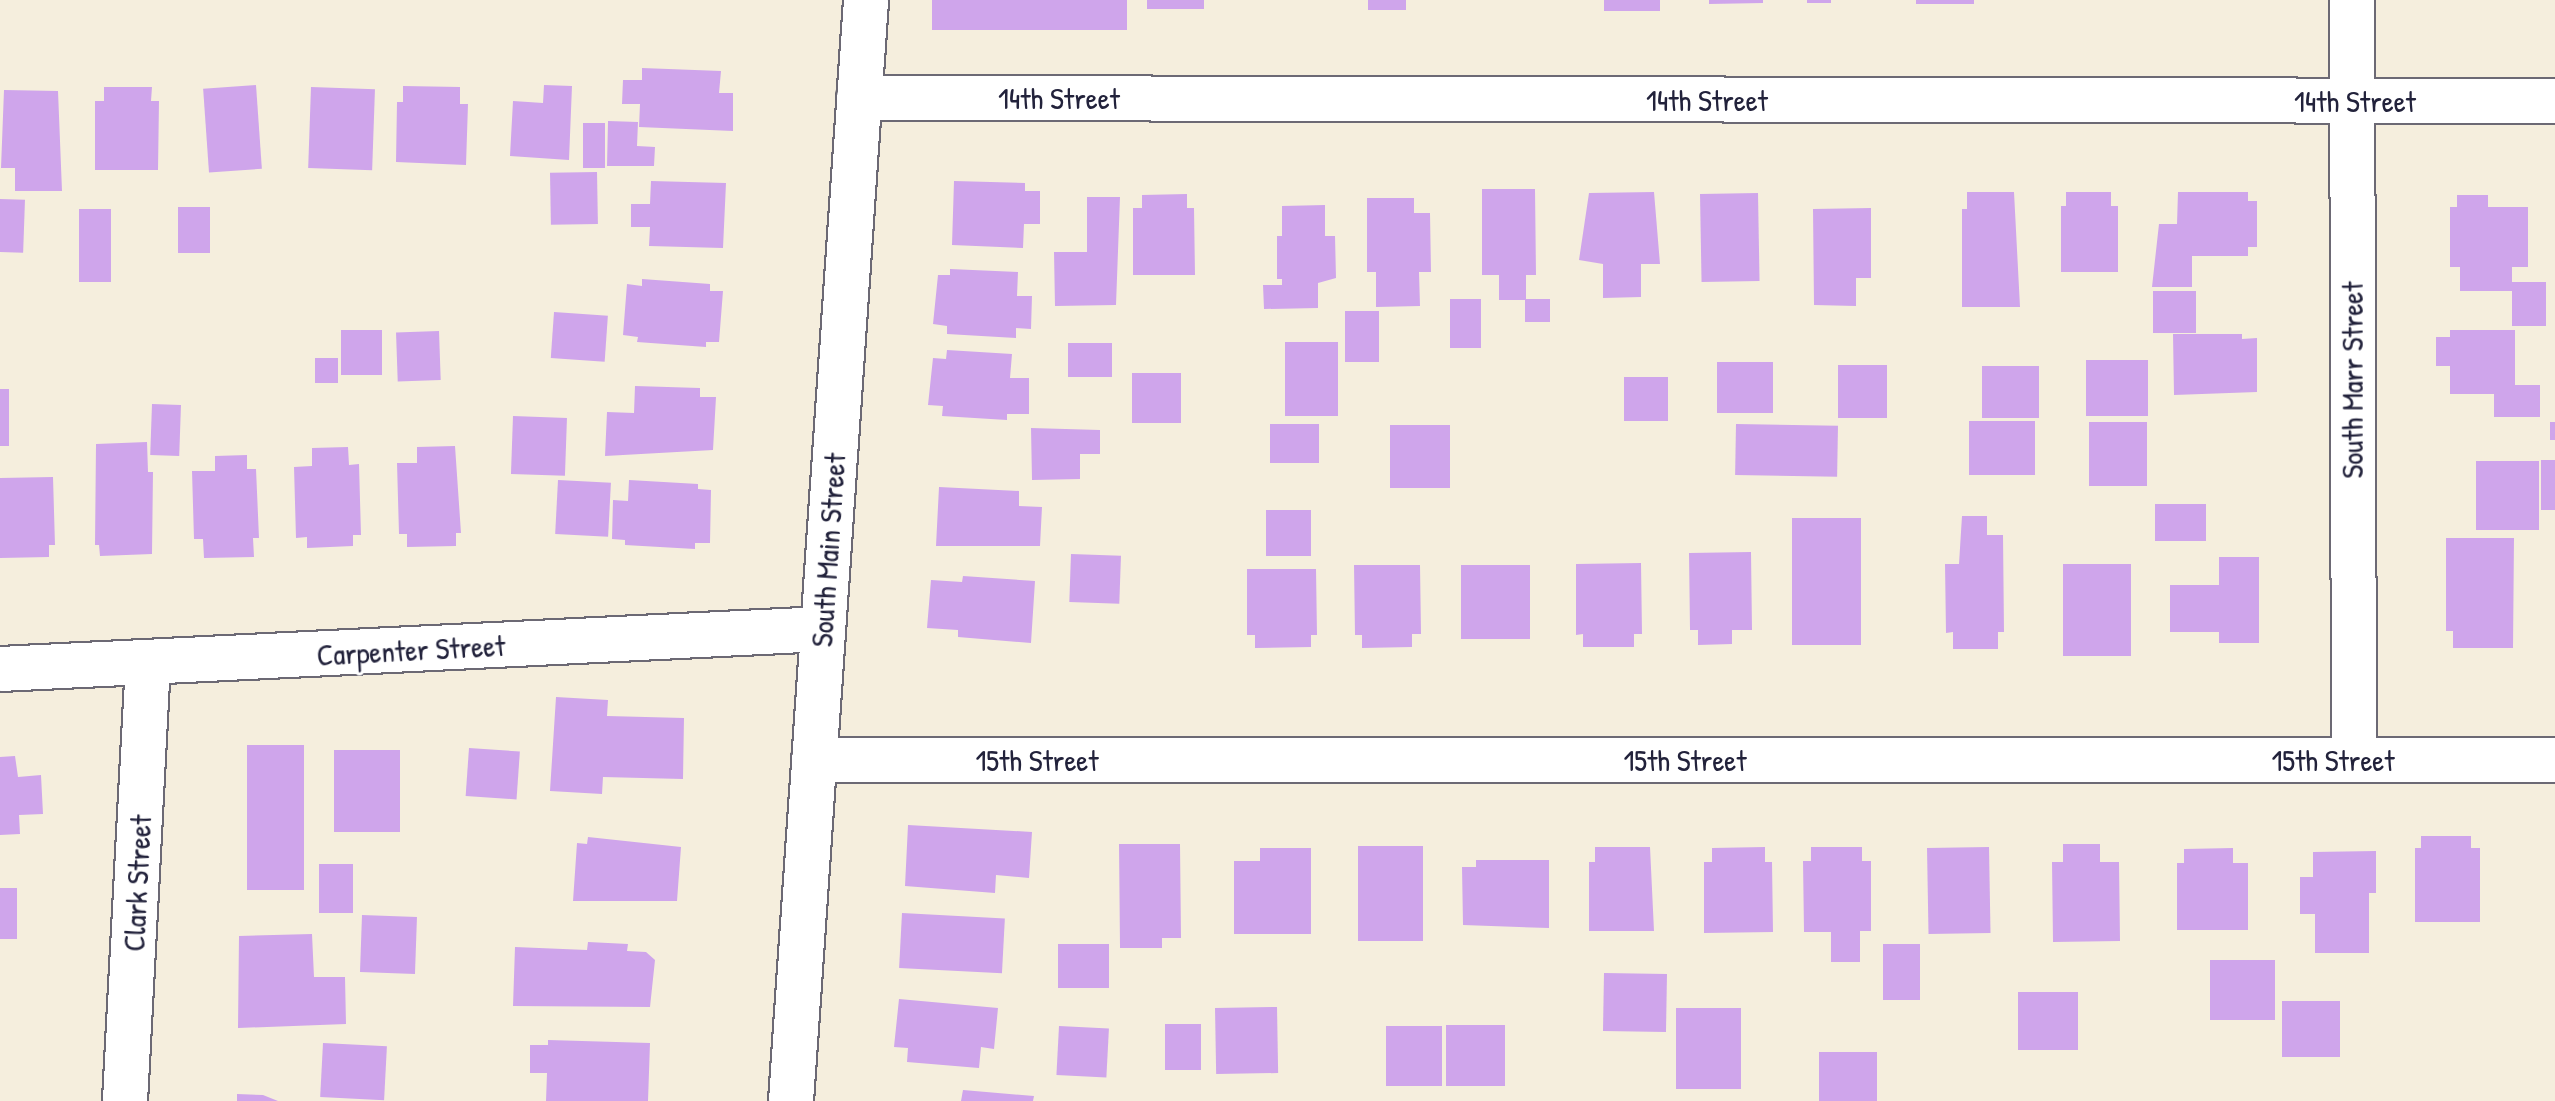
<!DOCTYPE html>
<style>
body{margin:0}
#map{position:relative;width:2555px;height:1101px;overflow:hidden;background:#f5eedd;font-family:"Patrick Hand",sans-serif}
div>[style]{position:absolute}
.building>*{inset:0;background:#cfa5eb;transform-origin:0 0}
.roads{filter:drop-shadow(2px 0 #6c6974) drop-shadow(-2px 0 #6c6974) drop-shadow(0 2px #6c6974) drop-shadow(0 -2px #6c6974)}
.street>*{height:44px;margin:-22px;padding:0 22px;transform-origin:22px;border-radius:22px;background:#fff}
.secondary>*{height:44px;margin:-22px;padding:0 22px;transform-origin:22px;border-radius:22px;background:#fff}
span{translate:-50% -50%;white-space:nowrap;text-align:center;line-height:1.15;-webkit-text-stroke:6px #fff;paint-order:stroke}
.street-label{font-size:30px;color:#22223b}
</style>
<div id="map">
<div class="building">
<i style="left:932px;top:0;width:195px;height:30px"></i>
<i style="left:1147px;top:0;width:57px;height:9px"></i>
<i style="left:1368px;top:0;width:38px;height:10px"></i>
<i style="left:1604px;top:0;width:56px;height:11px"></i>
<i style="clip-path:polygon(1709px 0,1763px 0,1763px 3px,1709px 4px)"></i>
<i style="left:1807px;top:0;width:24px;height:3px"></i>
<i style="left:1916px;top:0;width:58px;height:4px"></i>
<i style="clip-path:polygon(642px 68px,721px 71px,719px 93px,733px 93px,733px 131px,639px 127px,640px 104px,622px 104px,623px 80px,642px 80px)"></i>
<i style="left:256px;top:85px;width:84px;height:53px;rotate:86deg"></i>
<i style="clip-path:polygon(544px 85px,572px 86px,569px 160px,510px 156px,513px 101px,543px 103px)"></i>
<i style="clip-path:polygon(403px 86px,460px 87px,460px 104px,468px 104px,466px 165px,396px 162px,397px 102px,403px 102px)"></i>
<i style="clip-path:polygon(104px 87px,152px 87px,151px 101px,159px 101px,158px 170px,95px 170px,95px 101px,104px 101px)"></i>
<i style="left:311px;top:87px;width:64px;height:81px;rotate:2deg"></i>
<i style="clip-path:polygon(4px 90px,58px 91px,62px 191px,15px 191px,15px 168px,1px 168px)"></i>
<i style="clip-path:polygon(608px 121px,638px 122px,637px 146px,655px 147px,654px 166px,607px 166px)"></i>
<i style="left:583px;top:123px;width:22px;height:45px"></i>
<i style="left:597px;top:172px;width:52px;height:47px;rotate:89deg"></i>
<i style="clip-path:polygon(651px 181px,726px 183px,723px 248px,649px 246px,650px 227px,631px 227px,631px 204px,650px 204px)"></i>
<i style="clip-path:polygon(954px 181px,1025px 183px,1025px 191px,1040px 191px,1040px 224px,1024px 224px,1023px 248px,952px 245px)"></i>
<i style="clip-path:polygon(1482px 189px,1535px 189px,1536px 275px,1526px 275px,1526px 299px,1550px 299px,1550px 322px,1525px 322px,1525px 300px,1499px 300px,1499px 275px,1482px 275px)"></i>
<i style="clip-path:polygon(1654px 192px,1660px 264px,1641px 264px,1641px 297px,1603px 298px,1603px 264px,1579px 260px,1589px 193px)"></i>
<i style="clip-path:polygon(1967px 192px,2014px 192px,2020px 307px,1962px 307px,1962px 209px,1967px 209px)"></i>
<i style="clip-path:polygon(2066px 192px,2111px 192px,2111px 206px,2118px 206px,2118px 272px,2061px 272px,2061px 206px,2066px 206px)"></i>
<i style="clip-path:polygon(2178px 192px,2248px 192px,2248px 201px,2257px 201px,2257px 247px,2248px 247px,2248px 256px,2192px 256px,2192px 287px,2152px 287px,2159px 224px,2177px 224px)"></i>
<i style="left:1758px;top:193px;width:88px;height:58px;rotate:89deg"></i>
<i style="clip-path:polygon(1187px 194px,1187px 208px,1194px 208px,1195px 275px,1133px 275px,1133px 208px,1142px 208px,1142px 195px)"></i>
<i style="clip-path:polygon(2457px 195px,2488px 195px,2488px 207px,2528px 207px,2528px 267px,2512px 267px,2512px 282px,2546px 282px,2546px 326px,2512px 326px,2512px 291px,2460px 291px,2460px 267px,2450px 267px,2450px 207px,2457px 207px)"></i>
<i style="clip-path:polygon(1087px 197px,1120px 197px,1116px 305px,1055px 306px,1054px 252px,1087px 252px)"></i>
<i style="clip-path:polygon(1367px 198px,1414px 198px,1414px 213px,1430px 213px,1431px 272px,1419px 272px,1420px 306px,1376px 307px,1376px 272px,1367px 272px)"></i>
<i style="left:0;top:199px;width:25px;height:53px;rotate:2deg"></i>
<i style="clip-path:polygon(1325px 205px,1325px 236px,1335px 236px,1336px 278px,1318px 283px,1318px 308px,1264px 309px,1263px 285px,1282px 285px,1282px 279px,1277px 279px,1277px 236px,1282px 236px,1282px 206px)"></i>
<i style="left:178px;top:207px;width:32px;height:46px"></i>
<i style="clip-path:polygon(1871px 208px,1871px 278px,1856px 278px,1856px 306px,1814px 305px,1813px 209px)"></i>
<i style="left:79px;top:209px;width:32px;height:73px"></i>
<i style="clip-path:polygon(950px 269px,1018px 272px,1017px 296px,1032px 296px,1031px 329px,1016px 328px,1016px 338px,947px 334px,947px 326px,933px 324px,938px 275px,950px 275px)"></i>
<i style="clip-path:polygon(642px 279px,710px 284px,710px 291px,723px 291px,719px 342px,706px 342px,706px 347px,637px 342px,638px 337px,623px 335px,627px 284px,642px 286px)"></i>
<i style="left:2153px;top:291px;width:43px;height:42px"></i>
<i style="left:1450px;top:299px;width:31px;height:49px"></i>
<i style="left:1345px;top:311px;width:34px;height:51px"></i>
<i style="left:554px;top:312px;width:54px;height:46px;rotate:4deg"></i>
<i style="left:341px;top:330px;width:41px;height:45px"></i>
<i style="clip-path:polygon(2450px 330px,2515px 330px,2515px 385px,2540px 385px,2540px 417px,2494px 417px,2494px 394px,2450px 394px,2450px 366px,2436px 366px,2436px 337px,2450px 337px)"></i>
<i style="left:439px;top:331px;width:49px;height:43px;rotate:88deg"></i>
<i style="clip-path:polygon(2173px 334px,2242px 334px,2242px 339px,2257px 338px,2257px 392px,2174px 395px)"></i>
<i style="left:1285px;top:342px;width:53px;height:74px"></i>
<i style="left:1068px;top:343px;width:44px;height:34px"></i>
<i style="clip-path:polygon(947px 350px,1012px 354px,1010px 378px,1029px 378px,1029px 414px,1007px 414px,1007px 420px,942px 416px,943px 406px,928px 405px,933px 358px,946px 359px)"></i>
<i style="left:315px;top:358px;width:23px;height:25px"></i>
<i style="left:2086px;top:360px;width:62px;height:56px"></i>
<i style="left:1717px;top:362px;width:56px;height:51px"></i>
<i style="left:1838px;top:365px;width:49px;height:53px"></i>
<i style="left:2039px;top:366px;width:52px;height:57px;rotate:90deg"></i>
<i style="left:1132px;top:373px;width:49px;height:50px"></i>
<i style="left:1624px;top:377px;width:44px;height:44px"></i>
<i style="clip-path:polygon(635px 386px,700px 388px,700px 397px,716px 397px,713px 450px,605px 456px,607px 412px,634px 413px)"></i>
<i style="left:0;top:389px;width:9px;height:57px"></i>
<i style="left:152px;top:404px;width:29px;height:51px;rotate:2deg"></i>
<i style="left:513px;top:416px;width:54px;height:58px;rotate:2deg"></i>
<i style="left:1969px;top:421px;width:66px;height:54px"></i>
<i style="left:2147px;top:422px;width:64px;height:58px;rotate:90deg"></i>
<i style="left:2550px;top:422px;width:5px;height:18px"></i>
<i style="left:1270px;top:424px;width:49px;height:39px"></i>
<i style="left:1736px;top:424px;width:102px;height:51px;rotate:1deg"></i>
<i style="left:1450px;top:425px;width:63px;height:60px;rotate:90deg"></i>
<i style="clip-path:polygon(1031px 428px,1100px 430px,1100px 454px,1080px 454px,1080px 479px,1032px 480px)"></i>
<i style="clip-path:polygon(147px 442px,148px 472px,153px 472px,152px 554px,100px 556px,99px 545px,95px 545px,96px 444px)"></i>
<i style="clip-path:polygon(455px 446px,461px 533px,456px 533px,456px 546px,407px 547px,407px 534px,399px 534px,397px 463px,417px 463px,417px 447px)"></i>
<i style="clip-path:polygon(348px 447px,349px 465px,359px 464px,361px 535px,353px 535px,353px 546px,307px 548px,307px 537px,296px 538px,294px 467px,312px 466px,312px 448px)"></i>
<i style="clip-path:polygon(247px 455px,247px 469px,256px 469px,259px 538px,253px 538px,254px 557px,204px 558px,203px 539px,194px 539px,192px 471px,215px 471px,215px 456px)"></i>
<i style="left:2541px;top:460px;width:14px;height:50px"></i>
<i style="left:2476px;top:461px;width:63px;height:69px"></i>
<i style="clip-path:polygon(53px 477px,55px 545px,49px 545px,49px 557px,0 558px,0 478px)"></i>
<i style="left:558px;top:480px;width:53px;height:54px;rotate:3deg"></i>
<i style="clip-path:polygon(629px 480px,698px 484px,698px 489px,711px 490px,710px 543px,695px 543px,695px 549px,625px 545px,625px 540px,612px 539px,613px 500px,628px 501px)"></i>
<i style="clip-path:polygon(939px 487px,1019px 491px,1019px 506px,1042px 507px,1040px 546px,936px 546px)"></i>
<i style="left:2206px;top:504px;width:37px;height:51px;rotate:90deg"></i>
<i style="left:1266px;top:510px;width:45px;height:46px"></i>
<i style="clip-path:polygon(1962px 516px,1987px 516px,1987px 535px,2003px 535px,2004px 632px,1998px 632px,1998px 649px,1953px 649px,1953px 632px,1946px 633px,1945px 564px,1959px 564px)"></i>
<i style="left:1792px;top:518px;width:69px;height:127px"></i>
<i style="clip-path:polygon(2446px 538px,2514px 538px,2513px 648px,2453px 648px,2453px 631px,2446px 631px)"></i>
<i style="clip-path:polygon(1751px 552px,1752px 630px,1732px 630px,1732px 644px,1698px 645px,1698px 630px,1690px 630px,1689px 553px)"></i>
<i style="left:1071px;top:554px;width:50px;height:48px;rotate:2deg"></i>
<i style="clip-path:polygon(2219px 557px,2259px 557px,2259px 643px,2219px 643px,2219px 632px,2170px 632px,2170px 585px,2219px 585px)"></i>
<i style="clip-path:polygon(1641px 563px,1642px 634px,1634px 634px,1634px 647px,1583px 647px,1583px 634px,1576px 635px,1576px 564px)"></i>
<i style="left:2063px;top:564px;width:68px;height:92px"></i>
<i style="clip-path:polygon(1354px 565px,1420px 565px,1421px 634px,1412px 634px,1412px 647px,1362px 648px,1362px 635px,1355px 635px)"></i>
<i style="left:1461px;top:565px;width:69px;height:74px"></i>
<i style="clip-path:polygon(1247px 569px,1316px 569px,1317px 635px,1311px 635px,1311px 647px,1255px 648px,1255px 635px,1247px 635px)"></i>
<i style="clip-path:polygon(963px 576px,1035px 581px,1031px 643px,958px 637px,958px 630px,927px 628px,931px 580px,962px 582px)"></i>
<i style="clip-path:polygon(556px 697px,608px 700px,607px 716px,684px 718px,683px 779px,603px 777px,602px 794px,550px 791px)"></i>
<i style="left:247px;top:745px;width:57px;height:145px"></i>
<i style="left:469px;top:748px;width:51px;height:48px;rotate:4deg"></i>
<i style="left:400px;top:750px;width:82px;height:66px;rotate:90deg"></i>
<i style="clip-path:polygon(15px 756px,18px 777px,41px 775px,43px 814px,19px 815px,20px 834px,0 835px,0 757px)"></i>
<i style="clip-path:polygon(908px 825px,1032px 832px,1029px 878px,996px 875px,995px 893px,905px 886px)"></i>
<i style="clip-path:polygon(2421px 836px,2471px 836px,2471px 848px,2480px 848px,2480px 922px,2415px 922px,2415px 848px,2421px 848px)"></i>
<i style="clip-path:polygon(588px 837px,681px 847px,677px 901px,573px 901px,577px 843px,587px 844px)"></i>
<i style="clip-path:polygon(1119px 844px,1180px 844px,1181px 938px,1162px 938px,1162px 948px,1120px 948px)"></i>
<i style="clip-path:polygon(2063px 844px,2100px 844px,2100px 862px,2119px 862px,2120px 941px,2053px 942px,2052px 862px,2063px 862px)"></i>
<i style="left:1358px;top:846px;width:65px;height:95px"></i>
<i style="clip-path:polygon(1595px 847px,1650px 847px,1654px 931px,1589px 931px,1589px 862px,1595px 862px)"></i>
<i style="clip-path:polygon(1765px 847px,1765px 862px,1772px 862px,1773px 932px,1704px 933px,1704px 862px,1712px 862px,1712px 848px)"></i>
<i style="clip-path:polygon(1811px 847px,1862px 847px,1862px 861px,1871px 861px,1871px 931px,1860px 931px,1860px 962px,1831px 962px,1831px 932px,1804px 932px,1803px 861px,1811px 861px)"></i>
<i style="left:1989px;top:847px;width:86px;height:62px;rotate:89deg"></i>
<i style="clip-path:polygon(1260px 848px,1311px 848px,1311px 934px,1234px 934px,1234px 861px,1260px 861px)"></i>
<i style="clip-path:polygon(2233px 848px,2233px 863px,2248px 863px,2248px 930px,2177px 930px,2177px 863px,2184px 863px,2184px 849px)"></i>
<i style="clip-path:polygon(2376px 851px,2376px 893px,2369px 893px,2369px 953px,2315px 953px,2315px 914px,2300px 914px,2300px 877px,2313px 877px,2313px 852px)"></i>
<i style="clip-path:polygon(1476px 860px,1549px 860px,1549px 928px,1463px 925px,1462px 867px,1476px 867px)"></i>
<i style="left:319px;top:864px;width:34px;height:49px"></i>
<i style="left:0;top:888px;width:17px;height:51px"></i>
<i style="left:902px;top:913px;width:103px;height:55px;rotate:3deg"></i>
<i style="left:362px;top:915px;width:55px;height:57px;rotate:2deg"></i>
<i style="clip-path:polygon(312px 934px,314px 977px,345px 977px,346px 1024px,238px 1028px,239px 936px)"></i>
<i style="clip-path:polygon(588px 942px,628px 944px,627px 951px,646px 952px,655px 960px,650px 1007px,513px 1006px,515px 947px,587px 950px)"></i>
<i style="left:1058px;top:944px;width:51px;height:44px"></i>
<i style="left:1883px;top:944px;width:37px;height:56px"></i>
<i style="left:2210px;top:960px;width:65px;height:60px"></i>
<i style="left:1604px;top:973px;width:63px;height:58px;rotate:1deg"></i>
<i style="left:2018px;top:992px;width:60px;height:58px"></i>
<i style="clip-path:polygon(899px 999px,998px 1008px,994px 1049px,981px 1047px,979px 1068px,907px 1062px,908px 1048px,894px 1047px)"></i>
<i style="left:2282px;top:1001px;width:58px;height:56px"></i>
<i style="left:1277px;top:1007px;width:66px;height:62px;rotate:89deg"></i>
<i style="left:1676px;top:1008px;width:65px;height:81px"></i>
<i style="left:1165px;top:1024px;width:36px;height:46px"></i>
<i style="left:1505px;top:1025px;width:61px;height:59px;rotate:90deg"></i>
<i style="left:1059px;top:1026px;width:50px;height:49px;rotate:3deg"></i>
<i style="left:1386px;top:1026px;width:56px;height:60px"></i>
<i style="clip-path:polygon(548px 1040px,650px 1043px,648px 1101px,546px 1101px,547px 1073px,530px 1073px,530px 1045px,548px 1045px)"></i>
<i style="left:323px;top:1043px;width:64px;height:54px;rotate:3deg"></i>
<i style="left:1819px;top:1052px;width:58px;height:49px"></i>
<i style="clip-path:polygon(963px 1090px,1034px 1096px,1033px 1101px,961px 1101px)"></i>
<i style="clip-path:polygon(237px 1094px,263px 1095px,278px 1101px,237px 1101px)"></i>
</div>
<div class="roads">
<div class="street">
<i style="left:2352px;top:0;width:760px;rotate:89.85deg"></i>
<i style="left:859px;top:98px;width:1696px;rotate:0.1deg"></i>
<i style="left:0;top:669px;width:824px;rotate:-2.78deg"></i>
<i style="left:814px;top:760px;width:1741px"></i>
<i style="left:125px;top:1101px;width:438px;rotate:-87deg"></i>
</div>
<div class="secondary">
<i style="left:791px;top:1101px;width:1104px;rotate:-86.1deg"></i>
</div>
</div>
<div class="street-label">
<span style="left:1059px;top:98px">14th Street</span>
<span style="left:1707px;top:100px">14th Street</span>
<span style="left:2355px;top:101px">14th Street</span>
<span style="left:2352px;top:380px;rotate:-90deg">South Marr Street</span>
<span style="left:828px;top:550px;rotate:-86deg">South Main Street</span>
<span style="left:411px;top:650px;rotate:-3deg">Carpenter Street</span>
<span style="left:1037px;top:760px">15th Street</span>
<span style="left:1685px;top:760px">15th Street</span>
<span style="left:2333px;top:760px">15th Street</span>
<span style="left:137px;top:883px;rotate:-87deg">Clark Street</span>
</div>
</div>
